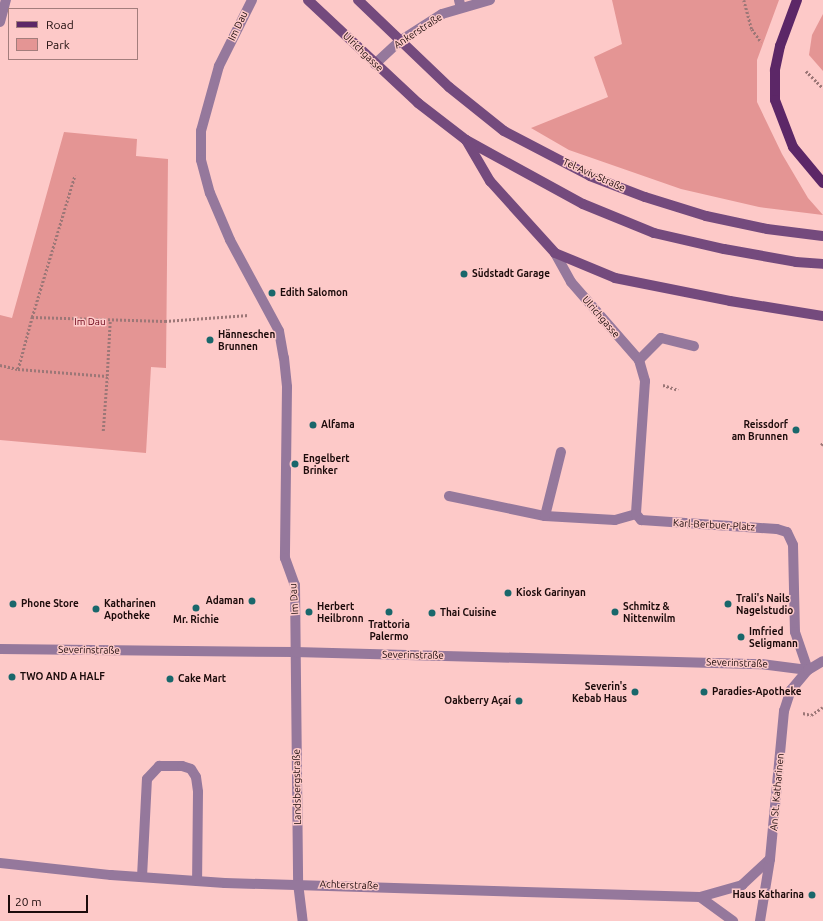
<!DOCTYPE html>
<meta charset="utf-8">
<style>
body{margin:0}
#map{position:relative;width:823px;height:921px;overflow:hidden;background:#fdc9c8;font-family:Ubuntu,sans-serif}
div>[style]{position:absolute}
.green>*{inset:0;background:#e49594}
.path>*{height:2.5px;margin-top:-1.25px;transform-origin:0;background:repeating-linear-gradient(90deg,#9c7777 0 2px,transparent 0 4px)}
.service>*{height:10px;margin:-5px;padding:0 5px;transform-origin:5px;border-radius:5px;background:#95789c}
.minor>*{height:10px;margin:-5px;padding:0 5px;transform-origin:5px;border-radius:5px;background:#95789c}
.secondary>*{height:10px;margin:-5px;padding:0 5px;transform-origin:5px;border-radius:5px;background:#744a7d}
.primary>*{height:10px;margin:-5px;padding:0 5px;transform-origin:5px;border-radius:5px;background:#5c2767}
.dots>*{width:11px;height:11px;translate:-50% -50%;box-sizing:border-box;border:2px solid #fdc9c8;border-radius:50%}
span{translate:-50% -50%;white-space:nowrap;text-align:center;line-height:1.15;-webkit-text-stroke:3px #fdc9c8;paint-order:stroke}
.street-label{font-size:10px;color:#1c0b0b}
.poi-label{font-size:10px;color:#1c0b0b;font-weight:700}
.left{translate:0 -50%;text-align:left}
.right{translate:-100% -50%;text-align:right}
.park-label{font-size:10px;color:#6b0015}
.legend{position:absolute;left:8px;top:8px;width:130px;height:52px;box-sizing:border-box;background:#fdc9c8;border:1px solid #a37d7c;margin:0;padding:5px 7px;list-style:none;font-size:12px;color:#1c0b0b}
.legend li{display:flex;align-items:center;gap:8px;height:20px}
.legend b{width:20px;border:1px solid #a37d7c}
.scale{position:absolute;left:8px;top:895px;width:80px;height:18px;box-sizing:border-box;border:2px solid #1c0b0b;border-top:0;padding-left:5px;font-size:12px;line-height:14px;white-space:nowrap;color:#1c0b0b;-webkit-text-stroke:3px #fdc9c8;paint-order:stroke}
</style>
<div id="map">
<div class="green">
<i style="clip-path:polygon(612px 0,779px 0,757px 60px,757px 102px,782px 154px,808px 198px,823px 215px,759px 207px,681px 189px,569px 150px,531px 128px,608px 97px,594px 57px,622px 44px)"></i>
<i style="clip-path:polygon(823px 14px,823px 71px,809px 55px,812px 35px)"></i>
<i style="clip-path:polygon(64px 132px,137px 139px,136px 156px,168px 159px,166px 368px,151px 367px,146px 453px,0 440px,0 315px,12px 318px)"></i>
</div>
<div class="path">
<i style="left:744px;top:0;width:30px;rotate:75deg"></i>
<i style="left:752px;top:29px;width:16px;rotate:55deg"></i>
<i style="left:806px;top:71px;width:24px;rotate:45deg"></i>
<i style="left:32px;top:317px;width:148px;rotate:-73.2deg"></i>
<i style="left:0;top:365px;width:18px;rotate:13deg"></i>
<i style="left:18px;top:369px;width:54px;rotate:-74.9deg"></i>
<i style="left:32px;top:317px;width:133px;rotate:1.7deg"></i>
<i style="left:165px;top:321px;width:84px;rotate:-4.1deg"></i>
<i style="left:18px;top:369px;width:89px;rotate:4.5deg"></i>
<i style="left:107px;top:376px;width:56px;rotate:-86.9deg"></i>
<i style="left:663px;top:385px;width:16px;rotate:18deg"></i>
<i style="left:103px;top:431px;width:55px;rotate:-85.8deg"></i>
<i style="left:821px;top:445px;width:3px;rotate:-45deg"></i>
<i style="left:803px;top:713px;width:8px;rotate:14deg"></i>
<i style="left:811px;top:715px;width:14px;rotate:-34deg"></i>
</div>
<div class="service">
<i style="left:459px;top:0;width:8px;rotate:76deg"></i>
<i style="left:639px;top:360px;width:31px;rotate:-45deg"></i>
<i style="left:661px;top:338px;width:34px;rotate:14deg"></i>
<i style="left:449px;top:496px;width:98px;rotate:11.8deg"></i>
<i style="left:545px;top:516px;width:70px;rotate:3.3deg"></i>
<i style="left:615px;top:520px;width:22px;rotate:-16deg"></i>
<i style="left:545px;top:516px;width:66px;rotate:-76deg"></i>
<i style="left:142px;top:877px;width:98px;rotate:-87.1deg"></i>
<i style="left:147px;top:779px;width:18px;rotate:-47deg"></i>
<i style="left:159px;top:766px;width:23px"></i>
<i style="left:182px;top:766px;width:9px;rotate:18deg"></i>
<i style="left:191px;top:769px;width:9px;rotate:58deg"></i>
<i style="left:196px;top:777px;width:15px;rotate:82deg"></i>
<i style="left:198px;top:792px;width:89px;rotate:90.6deg"></i>
</div>
<div class="minor">
<i style="left:252px;top:0;width:74px;rotate:116.6deg"></i>
<i style="left:219px;top:66px;width:67px;rotate:105.5deg"></i>
<i style="left:201px;top:131px;width:29px;rotate:90deg"></i>
<i style="left:201px;top:160px;width:34px;rotate:75deg"></i>
<i style="left:210px;top:193px;width:51px;rotate:66.9deg"></i>
<i style="left:230px;top:240px;width:103px;rotate:61.7deg"></i>
<i style="left:279px;top:331px;width:27px;rotate:80deg"></i>
<i style="left:284px;top:358px;width:29px;rotate:84deg"></i>
<i style="left:287px;top:387px;width:171px;rotate:90.7deg"></i>
<i style="left:285px;top:558px;width:29px;rotate:70deg"></i>
<i style="left:295px;top:585px;width:298px;rotate:89.4deg"></i>
<i style="left:298px;top:883px;width:38px;rotate:83deg"></i>
<i style="left:0;top:22px;width:23px;rotate:-75deg"></i>
<i style="left:375px;top:64px;width:34px;rotate:-43deg"></i>
<i style="left:400px;top:41px;width:50px;rotate:-32.7deg"></i>
<i style="left:442px;top:14px;width:50px;rotate:-16.3deg"></i>
<i style="left:555px;top:253px;width:33px;rotate:61deg"></i>
<i style="left:571px;top:282px;width:103px;rotate:48.9deg"></i>
<i style="left:639px;top:360px;width:22px;rotate:74deg"></i>
<i style="left:645px;top:381px;width:133px;rotate:93.9deg"></i>
<i style="left:636px;top:514px;width:8px;rotate:50deg"></i>
<i style="left:641px;top:520px;width:136px;rotate:3.8deg"></i>
<i style="left:777px;top:529px;width:10px;rotate:17deg"></i>
<i style="left:787px;top:532px;width:14px;rotate:65deg"></i>
<i style="left:793px;top:545px;width:87px;rotate:88.7deg"></i>
<i style="left:795px;top:632px;width:40px;rotate:71.1deg"></i>
<i style="left:0;top:649px;width:295px;rotate:0.6deg"></i>
<i style="left:295px;top:652px;width:466px;rotate:1.5deg"></i>
<i style="left:761px;top:664px;width:47px;rotate:7.3deg"></i>
<i style="left:0;top:863px;width:112px;rotate:6.2deg"></i>
<i style="left:111px;top:875px;width:114px;rotate:4deg"></i>
<i style="left:225px;top:883px;width:475px;rotate:1.7deg"></i>
<i style="left:700px;top:897px;width:44px;rotate:-15.9deg"></i>
<i style="left:742px;top:885px;width:38px;rotate:-43deg"></i>
<i style="left:700px;top:897px;width:41px;rotate:36deg"></i>
<i style="left:760px;top:921px;width:63px;rotate:-80.8deg"></i>
<i style="left:770px;top:859px;width:149px;rotate:-84.6deg"></i>
<i style="left:784px;top:711px;width:22px;rotate:-72deg"></i>
<i style="left:791px;top:690px;width:26px;rotate:-50deg"></i>
<i style="left:808px;top:670px;width:17px;rotate:-31deg"></i>
</div>
<div class="secondary">
<i style="left:308px;top:0;width:151px;rotate:43.1deg"></i>
<i style="left:418px;top:103px;width:61px;rotate:37.6deg"></i>
<i style="left:466px;top:140px;width:133px;rotate:28.7deg"></i>
<i style="left:583px;top:204px;width:77px;rotate:22.2deg"></i>
<i style="left:654px;top:233px;width:72px;rotate:12.9deg"></i>
<i style="left:724px;top:249px;width:73px;rotate:10.2deg"></i>
<i style="left:796px;top:262px;width:27px;rotate:4deg"></i>
<i style="left:358px;top:0;width:126px;rotate:43.7deg"></i>
<i style="left:449px;top:87px;width:70px;rotate:38.7deg"></i>
<i style="left:504px;top:131px;width:97px;rotate:27.6deg"></i>
<i style="left:590px;top:176px;width:59px;rotate:20.9deg"></i>
<i style="left:645px;top:197px;width:64px;rotate:17.3deg"></i>
<i style="left:706px;top:216px;width:62px;rotate:12deg"></i>
<i style="left:767px;top:229px;width:56px;rotate:7.1deg"></i>
<i style="left:466px;top:140px;width:48px;rotate:59.7deg"></i>
<i style="left:490px;top:181px;width:97px;rotate:47.9deg"></i>
<i style="left:555px;top:253px;width:65px;rotate:22.6deg"></i>
<i style="left:615px;top:278px;width:117px;rotate:11.3deg"></i>
<i style="left:730px;top:301px;width:94px;rotate:9.2deg"></i>
</div>
<div class="primary">
<i style="left:797px;top:0;width:49px;rotate:110.3deg"></i>
<i style="left:780px;top:46px;width:25px;rotate:102deg"></i>
<i style="left:775px;top:70px;width:30px;rotate:90deg"></i>
<i style="left:775px;top:100px;width:50px;rotate:69deg"></i>
<i style="left:793px;top:147px;width:47px;rotate:50.2deg"></i>
</div>
<div class="dots">
<i style="left:464px;top:274px;background:#19676b"></i>
<i style="left:272px;top:293px;background:#19676b"></i>
<i style="left:210px;top:340px;background:#19676b"></i>
<i style="left:313px;top:425px;background:#19676b"></i>
<i style="left:796px;top:430px;background:#19676b"></i>
<i style="left:295px;top:464px;background:#19676b"></i>
<i style="left:508px;top:593px;background:#19676b"></i>
<i style="left:252px;top:601px;background:#19676b"></i>
<i style="left:13px;top:604px;background:#19676b"></i>
<i style="left:728px;top:604px;background:#19676b"></i>
<i style="left:196px;top:608px;background:#19676b"></i>
<i style="left:96px;top:609px;background:#19676b"></i>
<i style="left:309px;top:612px;background:#19676b"></i>
<i style="left:389px;top:612px;background:#19676b"></i>
<i style="left:615px;top:612px;background:#19676b"></i>
<i style="left:432px;top:613px;background:#19676b"></i>
<i style="left:741px;top:637px;background:#19676b"></i>
<i style="left:12px;top:677px;background:#19676b"></i>
<i style="left:170px;top:679px;background:#19676b"></i>
<i style="left:635px;top:692px;background:#19676b"></i>
<i style="left:704px;top:692px;background:#19676b"></i>
<i style="left:519px;top:701px;background:#19676b"></i>
<i style="left:812px;top:895px;background:#19676b"></i>
</div>
<div class="street-label">
<span style="left:238px;top:26px;rotate:-64deg">Im Dau</span>
<span style="left:418px;top:31px;rotate:-33deg">Ankerstraße</span>
<span style="left:363px;top:52px;rotate:44deg">Ulrichgasse</span>
<span style="left:594px;top:175px;rotate:24deg">Tel-Aviv-Straße</span>
<span style="left:601px;top:317px;rotate:49deg">Ulrichgasse</span>
<span style="left:714px;top:525px;rotate:3deg">Karl-Berbuer-Platz</span>
<span style="left:294px;top:599px;rotate:-94deg">Im Dau</span>
<span style="left:89px;top:650px;rotate:1deg">Severinstraße</span>
<span style="left:413px;top:655px;rotate:1deg">Severinstraße</span>
<span style="left:737px;top:663px;rotate:2deg">Severinstraße</span>
<span style="left:297px;top:787px;rotate:-91deg">Landsbergstraße</span>
<span style="left:777px;top:792px;rotate:-85deg">An St. Katharinen</span>
<span style="left:349px;top:885px;rotate:2deg">Achterstraße</span>
</div>
<div class="poi-label">
<span class="left" style="left:472px;top:274px">Südstadt Garage</span>
<span class="left" style="left:280px;top:293px">Edith Salomon</span>
<span class="left" style="left:218px;top:340px">Hänneschen<br>Brunnen</span>
<span class="right" style="left:788px;top:430px">Reissdorf<br>am Brunnen</span>
<span class="left" style="left:321px;top:425px">Alfama</span>
<span class="left" style="left:303px;top:464px">Engelbert<br>Brinker</span>
<span class="left" style="left:516px;top:593px">Kiosk Garinyan</span>
<span class="left" style="left:736px;top:604px">Trali's Nails<br>Nagelstudio</span>
<span class="right" style="left:244px;top:601px">Adaman</span>
<span class="left" style="left:104px;top:609px">Katharinen<br>Apotheke</span>
<span class="left" style="left:21px;top:604px">Phone Store</span>
<span class="left" style="left:317px;top:612px">Herbert<br>Heilbronn</span>
<span class="left" style="left:623px;top:612px">Schmitz &amp;<br>Nittenwilm</span>
<span class="left" style="left:440px;top:613px">Thai Cuisine</span>
<span style="left:196px;top:620px">Mr. Richie</span>
<span style="left:389px;top:630px">Trattoria<br>Palermo</span>
<span class="left" style="left:749px;top:637px">Imfried<br>Seligmann</span>
<span class="left" style="left:20px;top:677px">TWO AND A HALF</span>
<span class="left" style="left:178px;top:679px">Cake Mart</span>
<span class="right" style="left:627px;top:692px">Severin's<br>Kebab Haus</span>
<span class="left" style="left:712px;top:692px">Paradies-Apotheke</span>
<span class="right" style="left:511px;top:701px">Oakberry Açaí</span>
<span class="right" style="left:804px;top:895px">Haus Katharina</span>
</div>
<div class="park-label">
<span style="left:90px;top:322px">Im Dau</span>
</div>
<ul class="legend">
<li><b style="height:5px;background:#5c2767"></b>Road</li>
<li><b style="height:11px;background:#e49594"></b>Park</li>
</ul>
<div class="scale">20 m</div>
</div>
